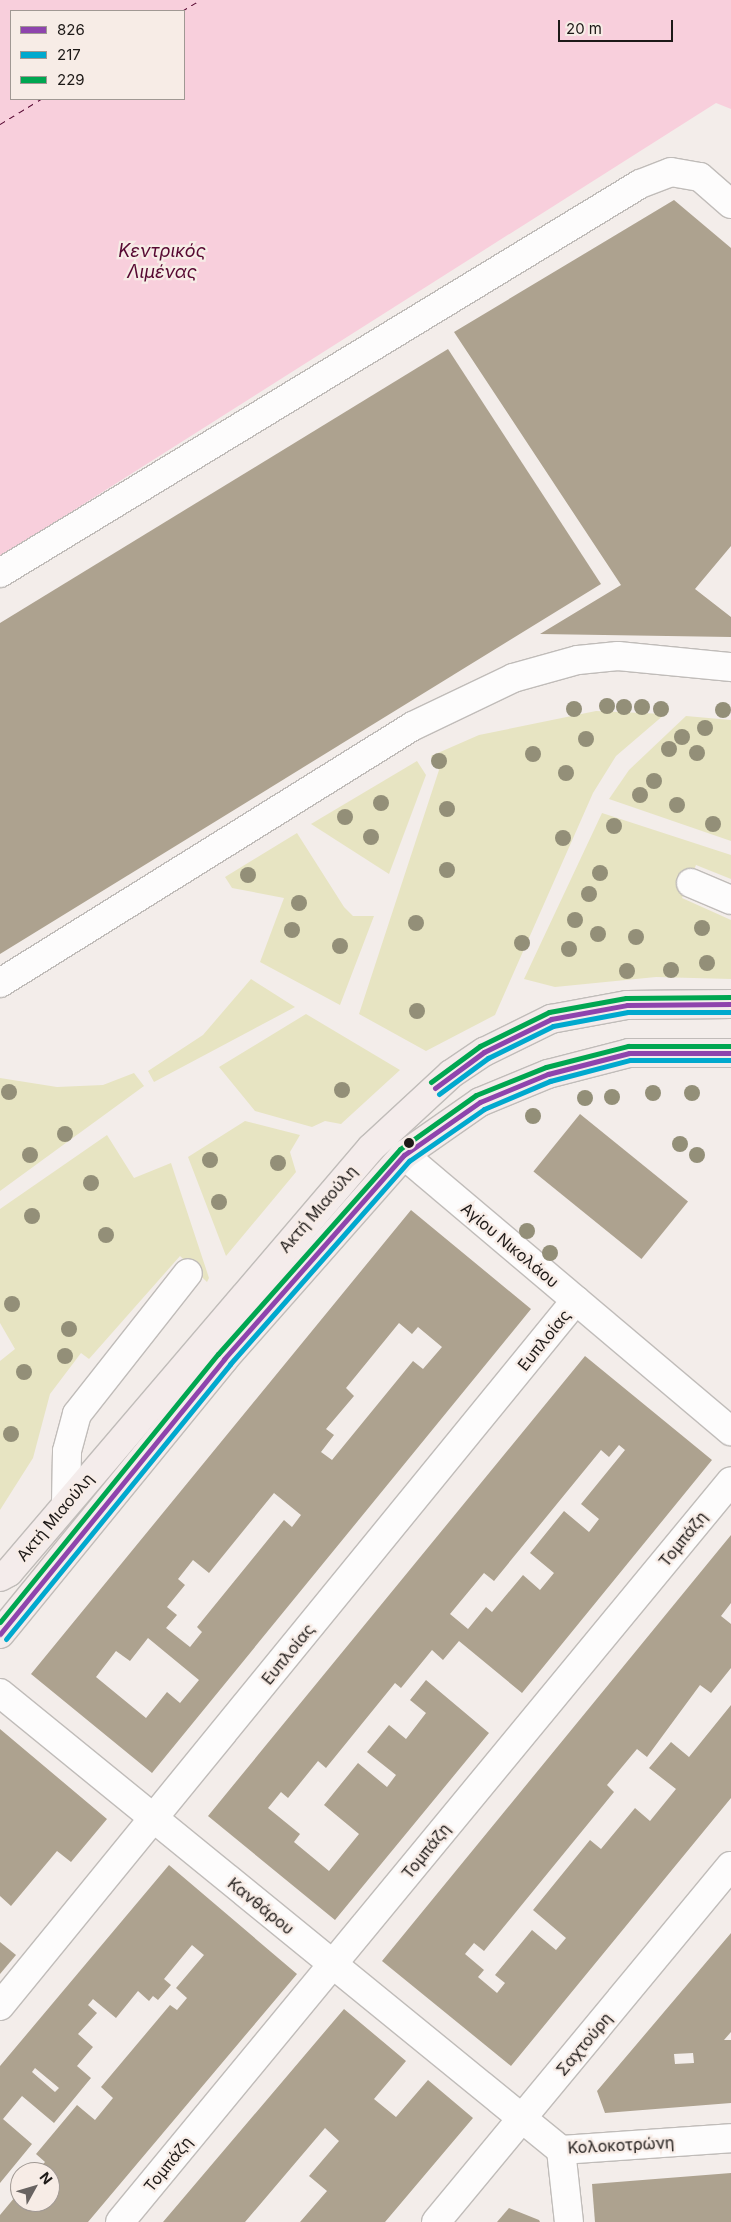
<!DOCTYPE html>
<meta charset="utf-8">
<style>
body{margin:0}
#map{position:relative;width:731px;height:2222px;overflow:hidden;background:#f3edea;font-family:Inter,sans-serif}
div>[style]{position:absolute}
.green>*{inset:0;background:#e7e4c2}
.water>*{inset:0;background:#f8cfdc}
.ferry>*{height:1px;margin-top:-0.5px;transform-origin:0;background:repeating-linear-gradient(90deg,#570932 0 6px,transparent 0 11px)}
.building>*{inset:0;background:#ada28f;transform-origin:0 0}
.roads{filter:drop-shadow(1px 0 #c0bcb9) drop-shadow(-1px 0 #c0bcb9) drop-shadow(0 1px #c0bcb9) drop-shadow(0 -1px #c0bcb9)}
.minor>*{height:28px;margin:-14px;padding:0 14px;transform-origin:14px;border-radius:14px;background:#fdfcfc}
.major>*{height:28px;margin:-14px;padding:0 14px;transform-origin:14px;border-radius:14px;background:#f4eceb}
.bus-1>*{height:5px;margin:-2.5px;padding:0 2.5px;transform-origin:2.5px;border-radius:2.5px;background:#8e44ad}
.bus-2>*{height:5px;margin:-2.5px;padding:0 2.5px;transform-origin:2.5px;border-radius:2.5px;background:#00a9ce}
.bus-3>*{height:5px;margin:-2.5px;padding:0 2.5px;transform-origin:2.5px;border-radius:2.5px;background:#00a651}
.trees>*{width:16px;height:16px;margin:-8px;border-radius:50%;background:#938f78}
.dots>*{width:14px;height:14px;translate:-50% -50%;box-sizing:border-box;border:2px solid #f7ece6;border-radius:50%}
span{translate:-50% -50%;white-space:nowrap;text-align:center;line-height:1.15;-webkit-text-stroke:4.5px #f7ece6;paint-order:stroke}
.street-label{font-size:16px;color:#1d1917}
.water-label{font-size:18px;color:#570932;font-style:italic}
.legend{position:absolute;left:10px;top:10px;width:175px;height:90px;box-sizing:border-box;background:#f7ece6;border:1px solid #a09893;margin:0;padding:6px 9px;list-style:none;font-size:15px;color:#1d1917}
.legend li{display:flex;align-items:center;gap:10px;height:25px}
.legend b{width:25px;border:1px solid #a09893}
.north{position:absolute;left:10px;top:2162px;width:50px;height:50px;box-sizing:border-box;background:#f7ece6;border:1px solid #a09893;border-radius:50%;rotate:51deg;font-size:14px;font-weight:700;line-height:20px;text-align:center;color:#1d1917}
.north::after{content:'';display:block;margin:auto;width:18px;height:22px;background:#686361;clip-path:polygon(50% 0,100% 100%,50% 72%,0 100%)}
.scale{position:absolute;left:558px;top:20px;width:115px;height:22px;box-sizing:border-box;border:2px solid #1d1917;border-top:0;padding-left:6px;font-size:15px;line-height:18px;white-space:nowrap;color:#1d1917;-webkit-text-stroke:4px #f7ece6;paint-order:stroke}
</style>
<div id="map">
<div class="green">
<i style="clip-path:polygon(596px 711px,665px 714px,616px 756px,593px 793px,495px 1015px,426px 1051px,359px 1014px,439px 770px,431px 756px,479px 735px)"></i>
<i style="clip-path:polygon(686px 716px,731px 720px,731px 841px,609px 799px,629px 770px)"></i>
<i style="clip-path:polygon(417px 761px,426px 775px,389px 874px,311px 824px)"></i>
<i style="clip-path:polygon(602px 813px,731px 855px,731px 879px,696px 865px,682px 898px,731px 920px,731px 979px,656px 977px,555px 987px,524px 979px)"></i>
<i style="clip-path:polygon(297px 833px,344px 907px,353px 916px,374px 916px,340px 1005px,260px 962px,284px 898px,232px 888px,225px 877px)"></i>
<i style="clip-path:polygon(251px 979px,295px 1007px,154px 1082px,148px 1071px,203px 1035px)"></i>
<i style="clip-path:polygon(306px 1014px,400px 1070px,341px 1124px,325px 1121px,312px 1127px,255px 1111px,219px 1067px)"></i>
<i style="clip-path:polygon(134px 1073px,144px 1086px,0 1191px,0 1078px,57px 1087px,103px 1085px)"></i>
<i style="clip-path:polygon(245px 1121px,300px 1135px,290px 1152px,296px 1172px,226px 1256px,188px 1157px)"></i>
<i style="clip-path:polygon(107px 1135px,134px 1178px,171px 1163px,209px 1278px,207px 1282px,180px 1256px,89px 1359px,81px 1353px,50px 1394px,33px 1458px,0 1510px,0 1361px,15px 1349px,0 1323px,0 1209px)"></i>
</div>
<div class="water">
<i style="clip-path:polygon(evenodd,0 0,731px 0,731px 109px,716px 103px,0 557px,0 0,11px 11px,184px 11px,184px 99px,11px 99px,11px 11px)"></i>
</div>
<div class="ferry">
<i style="left:182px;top:11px;width:21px;rotate:-31deg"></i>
<i style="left:0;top:124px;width:48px;rotate:-31.4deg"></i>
</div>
<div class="building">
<i style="clip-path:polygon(674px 200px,731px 248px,731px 546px,695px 589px,731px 617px,731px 637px,540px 634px,621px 585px,454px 332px)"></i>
<i style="clip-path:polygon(448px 349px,601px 584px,0 954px,0 623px)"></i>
<i style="left:580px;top:1114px;width:139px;height:74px;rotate:39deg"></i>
<i style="clip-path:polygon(evenodd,411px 1210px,531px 1309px,152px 1773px,31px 1674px,411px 1210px,399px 1323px,412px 1334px,418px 1327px,442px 1347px,423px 1369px,413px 1361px,332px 1460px,321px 1452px,334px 1435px,326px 1429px,354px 1396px,346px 1388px,399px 1323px,411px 1210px,274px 1493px,301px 1515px,292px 1527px,284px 1520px,197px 1627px,202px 1632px,190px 1647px,166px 1628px,177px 1615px,167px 1607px,185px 1585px,178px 1579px,193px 1560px,209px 1573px,274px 1493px,411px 1210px,148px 1638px,199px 1680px,180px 1703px,167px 1692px,146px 1718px,96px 1677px,116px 1651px,130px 1661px,148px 1638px)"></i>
<i style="clip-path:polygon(evenodd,585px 1356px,712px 1460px,522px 1693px,459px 1641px,443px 1660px,432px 1650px,401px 1688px,395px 1683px,326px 1768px,318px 1761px,288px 1798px,281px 1792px,268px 1808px,300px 1834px,294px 1842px,329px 1871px,359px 1834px,324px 1805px,358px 1763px,387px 1787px,396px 1775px,367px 1752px,389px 1725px,406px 1739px,426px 1713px,410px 1700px,426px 1680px,489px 1733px,335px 1920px,208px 1816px,585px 1356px,619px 1445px,625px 1450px,581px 1504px,599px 1519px,589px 1532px,564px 1511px,530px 1553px,554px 1573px,540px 1590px,523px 1575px,492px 1612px,486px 1607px,468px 1629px,450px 1614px,484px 1573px,494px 1581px,601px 1450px,609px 1457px,619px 1445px)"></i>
<i style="clip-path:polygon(731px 1535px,731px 1603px,721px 1616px,731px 1624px,731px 1668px,711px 1693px,700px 1685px,647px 1757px,637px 1749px,607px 1785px,614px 1792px,484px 1951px,474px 1943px,465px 1954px,484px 1970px,478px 1977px,497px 1993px,505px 1983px,495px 1975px,532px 1930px,556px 1950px,566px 1938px,533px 1910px,590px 1840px,601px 1849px,635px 1808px,650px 1821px,676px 1789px,649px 1768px,671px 1742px,689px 1757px,731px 1705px,731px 1798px,511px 2066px,382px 1961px)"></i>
<i style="clip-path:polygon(0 1729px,107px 1819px,71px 1862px,57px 1851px,11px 1906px,0 1896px)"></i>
<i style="clip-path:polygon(evenodd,169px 1865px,297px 1974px,88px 2222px,0 2222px,0 2215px,20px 2191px,20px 2202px,50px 2202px,50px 2172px,36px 2172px,45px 2162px,36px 2154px,77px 2105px,95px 2120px,113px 2098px,101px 2087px,170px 2005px,177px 2010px,187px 1998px,176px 1988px,204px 1955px,192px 1945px,164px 1979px,171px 1985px,158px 2000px,153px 1996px,149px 2001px,138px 1991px,116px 2018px,93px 1999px,88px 2005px,97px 2013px,78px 2034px,93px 2047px,77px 2066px,91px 2078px,54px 2123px,22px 2096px,3px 2119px,32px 2144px,0 2183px,0 2066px,169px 1865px,35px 2068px,59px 2088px,55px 2092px,32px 2072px,35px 2068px)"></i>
<i style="clip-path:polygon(evenodd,731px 1933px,731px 2032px,724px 2040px,731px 2040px,731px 2103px,605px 2113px,597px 2091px,731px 1933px,693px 2053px,694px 2063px,675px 2064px,674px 2054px,693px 2053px)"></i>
<i style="clip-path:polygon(0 1942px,16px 1955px,0 1974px)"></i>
<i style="clip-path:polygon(344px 2009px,406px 2061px,374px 2099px,396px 2117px,428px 2080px,473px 2118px,385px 2222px,300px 2222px,327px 2191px,309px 2176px,339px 2141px,325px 2128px,245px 2222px,163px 2222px)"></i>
<i style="clip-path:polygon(731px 2173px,731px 2222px,595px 2222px,592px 2184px)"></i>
<i style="clip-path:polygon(509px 2208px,539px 2220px,540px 2222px,497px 2222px)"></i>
</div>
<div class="roads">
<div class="minor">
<i style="left:0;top:573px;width:749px;rotate:-31.29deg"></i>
<i style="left:640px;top:184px;width:33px;rotate:-21deg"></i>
<i style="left:671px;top:172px;width:29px;rotate:10deg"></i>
<i style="left:700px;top:177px;width:41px;rotate:41.1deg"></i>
<i style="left:691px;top:883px;width:43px;rotate:23deg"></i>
<i style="left:0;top:983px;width:486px;rotate:-31.9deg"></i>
<i style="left:413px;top:726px;width:111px;rotate:-25.6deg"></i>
<i style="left:513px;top:678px;width:67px;rotate:-15.5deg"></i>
<i style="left:578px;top:660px;width:40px;rotate:-5.7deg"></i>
<i style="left:618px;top:656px;width:114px;rotate:5.6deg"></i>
<i style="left:404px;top:1155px;width:428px;rotate:40.2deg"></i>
<i style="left:66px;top:1504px;width:53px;rotate:-88.9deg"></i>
<i style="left:67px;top:1451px;width:38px;rotate:-75deg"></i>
<i style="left:77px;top:1414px;width:179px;rotate:-51.8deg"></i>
<i style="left:0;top:1693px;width:724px;rotate:39.17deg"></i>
<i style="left:561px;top:2150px;width:170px;rotate:-4deg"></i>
<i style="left:0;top:2006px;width:911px;rotate:-50.79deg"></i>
<i style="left:561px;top:2150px;width:72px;rotate:83.7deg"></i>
<i style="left:120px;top:2222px;width:960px;rotate:-50.49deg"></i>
<i style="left:436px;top:2222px;width:462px;rotate:-50.4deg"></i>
</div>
<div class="major">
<i style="left:0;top:1577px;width:10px;rotate:-29deg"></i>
<i style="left:9px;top:1572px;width:558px;rotate:-49.51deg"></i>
<i style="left:371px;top:1148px;width:109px;rotate:-42.8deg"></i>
<i style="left:451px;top:1074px;width:40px;rotate:-34deg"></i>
<i style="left:484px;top:1052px;width:75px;rotate:-26.2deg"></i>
<i style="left:551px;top:1019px;width:77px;rotate:-10.4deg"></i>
<i style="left:627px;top:1005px;width:104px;rotate:-0.6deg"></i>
<i style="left:0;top:1634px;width:355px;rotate:-50.8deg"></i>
<i style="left:224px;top:1359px;width:272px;rotate:-48.6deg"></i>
<i style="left:404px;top:1155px;width:93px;rotate:-34.9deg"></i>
<i style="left:480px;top:1102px;width:74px;rotate:-22.4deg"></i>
<i style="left:548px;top:1074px;width:84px;rotate:-14.5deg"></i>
<i style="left:629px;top:1053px;width:102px"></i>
</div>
</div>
<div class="bus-1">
<i style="left:435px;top:1088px;width:61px;rotate:-36.3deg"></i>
<i style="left:484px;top:1052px;width:75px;rotate:-26.2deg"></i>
<i style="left:551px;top:1019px;width:77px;rotate:-10.4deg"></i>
<i style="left:627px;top:1005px;width:104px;rotate:-0.6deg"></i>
<i style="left:0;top:1634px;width:355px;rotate:-50.8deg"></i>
<i style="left:224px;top:1359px;width:272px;rotate:-48.6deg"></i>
<i style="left:404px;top:1155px;width:93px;rotate:-34.9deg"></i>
<i style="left:480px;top:1102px;width:74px;rotate:-22.4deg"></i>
<i style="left:548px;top:1074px;width:84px;rotate:-14.5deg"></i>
<i style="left:629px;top:1053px;width:102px"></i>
</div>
<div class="bus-2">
<i style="left:439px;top:1094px;width:61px;rotate:-36.3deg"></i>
<i style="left:488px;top:1058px;width:72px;rotate:-26.2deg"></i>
<i style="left:553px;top:1026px;width:76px;rotate:-10.6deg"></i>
<i style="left:628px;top:1012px;width:103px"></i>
<i style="left:6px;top:1639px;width:355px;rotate:-50.8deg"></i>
<i style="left:230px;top:1364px;width:271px;rotate:-48.6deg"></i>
<i style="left:409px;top:1161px;width:91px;rotate:-34.7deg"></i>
<i style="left:484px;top:1109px;width:72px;rotate:-23deg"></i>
<i style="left:550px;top:1081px;width:83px;rotate:-14.7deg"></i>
<i style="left:630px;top:1060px;width:101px"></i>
</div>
<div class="bus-3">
<i style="left:431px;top:1082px;width:61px;rotate:-36.3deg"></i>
<i style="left:480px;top:1046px;width:77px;rotate:-26.2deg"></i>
<i style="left:549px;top:1012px;width:78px;rotate:-10.3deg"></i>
<i style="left:626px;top:998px;width:105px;rotate:-0.5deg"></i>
<i style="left:0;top:1622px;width:345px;rotate:-50.9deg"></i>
<i style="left:218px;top:1354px;width:274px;rotate:-48.4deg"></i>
<i style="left:400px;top:1149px;width:93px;rotate:-35.4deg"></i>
<i style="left:476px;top:1095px;width:75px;rotate:-21.8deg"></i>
<i style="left:546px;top:1067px;width:85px;rotate:-14.4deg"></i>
<i style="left:628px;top:1046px;width:103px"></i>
</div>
<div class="trees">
<i style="left:607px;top:706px"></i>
<i style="left:624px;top:707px"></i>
<i style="left:642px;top:707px"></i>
<i style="left:574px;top:709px"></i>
<i style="left:661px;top:709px"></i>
<i style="left:723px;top:710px"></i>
<i style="left:705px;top:728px"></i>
<i style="left:682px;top:737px"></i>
<i style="left:586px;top:739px"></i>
<i style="left:669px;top:749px"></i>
<i style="left:697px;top:753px"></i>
<i style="left:533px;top:754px"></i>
<i style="left:439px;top:761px"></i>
<i style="left:566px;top:773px"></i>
<i style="left:654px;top:781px"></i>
<i style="left:640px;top:795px"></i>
<i style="left:381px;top:803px"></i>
<i style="left:677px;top:805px"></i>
<i style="left:447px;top:809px"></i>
<i style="left:345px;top:817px"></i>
<i style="left:713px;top:824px"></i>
<i style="left:614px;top:826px"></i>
<i style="left:371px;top:837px"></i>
<i style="left:563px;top:838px"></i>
<i style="left:447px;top:870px"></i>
<i style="left:600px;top:873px"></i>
<i style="left:248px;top:875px"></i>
<i style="left:589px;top:894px"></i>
<i style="left:299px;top:903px"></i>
<i style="left:575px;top:920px"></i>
<i style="left:416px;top:923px"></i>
<i style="left:702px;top:928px"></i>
<i style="left:292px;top:930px"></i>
<i style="left:598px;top:934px"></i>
<i style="left:636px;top:937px"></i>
<i style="left:522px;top:943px"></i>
<i style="left:340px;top:946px"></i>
<i style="left:569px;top:949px"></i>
<i style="left:707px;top:963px"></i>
<i style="left:671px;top:970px"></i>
<i style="left:627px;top:971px"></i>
<i style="left:417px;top:1011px"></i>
<i style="left:342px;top:1090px"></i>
<i style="left:9px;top:1092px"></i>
<i style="left:653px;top:1093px"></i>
<i style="left:692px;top:1093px"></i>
<i style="left:612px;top:1097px"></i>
<i style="left:585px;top:1098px"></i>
<i style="left:533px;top:1116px"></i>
<i style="left:65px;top:1134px"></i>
<i style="left:680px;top:1144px"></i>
<i style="left:30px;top:1155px"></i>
<i style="left:697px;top:1155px"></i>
<i style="left:210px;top:1160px"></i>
<i style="left:278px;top:1163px"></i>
<i style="left:91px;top:1183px"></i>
<i style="left:219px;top:1202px"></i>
<i style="left:32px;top:1216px"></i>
<i style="left:527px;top:1231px"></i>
<i style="left:106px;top:1235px"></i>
<i style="left:550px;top:1253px"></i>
<i style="left:12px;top:1304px"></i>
<i style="left:69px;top:1329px"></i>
<i style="left:65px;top:1356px"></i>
<i style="left:24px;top:1372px"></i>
<i style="left:11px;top:1434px"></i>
</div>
<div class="dots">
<i style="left:409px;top:1143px;background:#1d1917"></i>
</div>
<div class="street-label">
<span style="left:318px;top:1209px;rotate:-49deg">Ακτή Μιαούλη</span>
<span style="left:510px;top:1245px;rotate:40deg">Αγίου Νικολάου</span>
<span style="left:544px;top:1340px;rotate:-51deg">Ευπλοίας</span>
<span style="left:55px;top:1517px;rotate:-50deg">Ακτή Μιαούλη</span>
<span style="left:683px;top:1539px;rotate:-51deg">Τομπάζη</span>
<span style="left:288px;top:1654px;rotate:-51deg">Ευπλοίας</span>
<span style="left:426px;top:1851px;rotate:-51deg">Τομπάζη</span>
<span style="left:261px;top:1906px;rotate:39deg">Κανθάρου</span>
<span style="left:584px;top:2044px;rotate:-50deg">Σαχτούρη</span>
<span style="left:621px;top:2145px;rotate:-3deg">Κολοκοτρώνη</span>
<span style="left:168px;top:2164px;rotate:-51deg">Τομπάζη</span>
</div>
<div class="water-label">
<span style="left:162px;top:262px">Κεντρικός<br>Λιμένας</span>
</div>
<ul class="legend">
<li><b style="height:6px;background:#8e44ad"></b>826</li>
<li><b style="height:6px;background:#00a9ce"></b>217</li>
<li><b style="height:6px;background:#00a651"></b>229</li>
</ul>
<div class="north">N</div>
<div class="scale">20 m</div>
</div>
